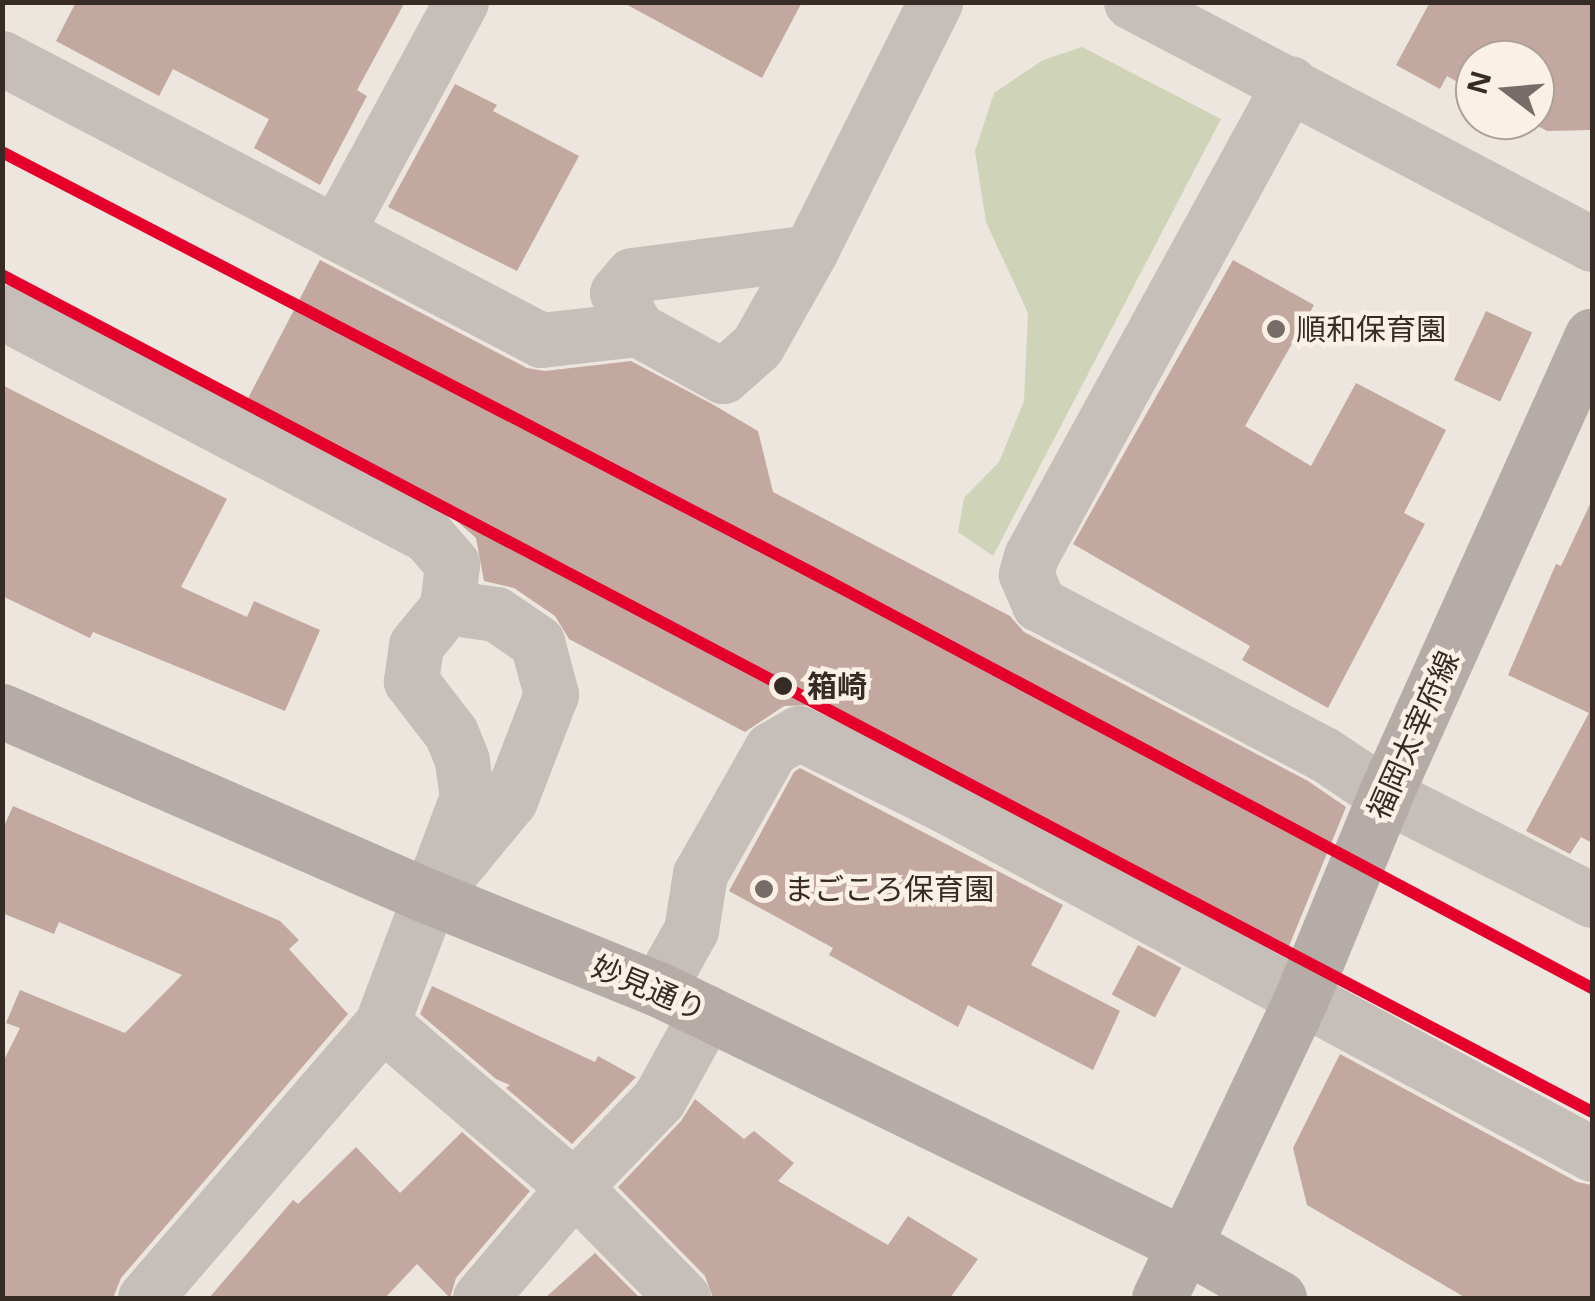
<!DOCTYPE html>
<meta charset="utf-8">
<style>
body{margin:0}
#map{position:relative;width:1595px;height:1301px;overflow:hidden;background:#ede6df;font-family:"Open Sans","Noto Sans JP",sans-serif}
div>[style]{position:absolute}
.green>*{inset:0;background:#cfd3b8}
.building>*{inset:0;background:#c2a89f;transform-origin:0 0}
.minor>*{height:55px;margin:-27.5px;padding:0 27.5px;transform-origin:27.5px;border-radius:27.5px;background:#c6beb8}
.major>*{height:55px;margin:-27.5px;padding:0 27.5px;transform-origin:27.5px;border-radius:27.5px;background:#b5aca7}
.rail-1>*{height:12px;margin:-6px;padding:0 6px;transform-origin:6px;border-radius:6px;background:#e4002b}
.dots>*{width:28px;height:28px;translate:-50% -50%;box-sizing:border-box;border:5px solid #faf0e5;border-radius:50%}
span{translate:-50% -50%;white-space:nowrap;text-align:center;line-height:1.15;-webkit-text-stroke:9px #faf0e5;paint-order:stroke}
.poi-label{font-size:30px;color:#372b26}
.left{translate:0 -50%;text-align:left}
.stop-label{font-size:30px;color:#372b26;font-weight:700}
.street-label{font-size:30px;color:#372b26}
.frame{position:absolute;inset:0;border:5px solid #372b26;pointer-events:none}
.north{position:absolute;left:1455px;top:40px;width:100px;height:100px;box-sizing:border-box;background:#faf0e5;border:2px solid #aca199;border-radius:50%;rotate:286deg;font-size:28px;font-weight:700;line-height:40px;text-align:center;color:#372b26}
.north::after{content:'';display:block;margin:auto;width:35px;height:45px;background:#776c67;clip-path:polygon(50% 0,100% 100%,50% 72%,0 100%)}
</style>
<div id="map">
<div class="green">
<i style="clip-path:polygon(1082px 47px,1221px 119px,993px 556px,958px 532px,964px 498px,999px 462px,1024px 401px,1028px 313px,986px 222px,975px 151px,994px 93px,1043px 60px)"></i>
</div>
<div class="building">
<i style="clip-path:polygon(76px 2px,405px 2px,357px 90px,367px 96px,320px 185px,254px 148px,269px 119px,173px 69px,159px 96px,56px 41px)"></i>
<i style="clip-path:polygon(622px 2px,802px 2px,762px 78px)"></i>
<i style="clip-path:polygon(1430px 2px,1592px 2px,1592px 130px,1547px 131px,1527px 120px,1535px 120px,1535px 60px,1475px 60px,1475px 92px,1447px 76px,1440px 89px,1396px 65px)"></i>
<i style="clip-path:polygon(455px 84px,497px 105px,493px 111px,579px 156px,517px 271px,388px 207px)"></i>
<i style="clip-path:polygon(320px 260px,527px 368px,545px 371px,631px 361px,712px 404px,758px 431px,773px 492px,1010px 616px,1024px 632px,1308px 781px,1346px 807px,1287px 951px,813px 705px,784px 706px,745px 732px,569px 639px,555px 616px,514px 588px,484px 581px,476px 538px,443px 509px,245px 404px)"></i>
<i style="clip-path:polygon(1233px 260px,1314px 305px,1245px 426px,1311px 466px,1356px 383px,1446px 430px,1404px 513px,1425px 524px,1328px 708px,1242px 660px,1250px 646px,1073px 544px)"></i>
<i style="left:1486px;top:311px;width:51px;height:76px;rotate:25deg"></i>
<i style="clip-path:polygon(2px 385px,227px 499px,181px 587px,247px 617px,254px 601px,320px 630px,285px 711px,93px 632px,90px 638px,2px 596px)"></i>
<i style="clip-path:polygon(1592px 500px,1592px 843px,1581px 837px,1570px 854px,1526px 831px,1589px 713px,1508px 675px,1556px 564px,1561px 566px)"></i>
<i style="clip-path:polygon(800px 768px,1063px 905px,1031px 965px,1120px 1011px,1093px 1070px,968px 1005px,958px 1027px,829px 955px,833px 948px,729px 891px,794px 772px)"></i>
<i style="clip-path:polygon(13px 806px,280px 921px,299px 940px,289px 949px,348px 1014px,121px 1278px,113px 1298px,2px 1298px,2px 1064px,20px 1028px,6px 1023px,20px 990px,125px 1033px,182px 975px,59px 922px,54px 934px,2px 913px,2px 831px)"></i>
<i style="left:1138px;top:945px;width:49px;height:56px;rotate:28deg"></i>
<i style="clip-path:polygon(432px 986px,595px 1062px,598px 1056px,636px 1077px,572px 1144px,506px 1088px,510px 1085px,496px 1079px,420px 1014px)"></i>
<i style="clip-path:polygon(1340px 1054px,1577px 1182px,1592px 1185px,1592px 1298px,1466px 1298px,1307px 1205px,1293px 1148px)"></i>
<i style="clip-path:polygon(695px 1099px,744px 1139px,754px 1131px,794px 1163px,778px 1181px,888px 1245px,908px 1216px,978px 1259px,950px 1298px,713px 1298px,705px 1276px,618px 1187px,681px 1121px)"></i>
<i style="clip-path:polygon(462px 1132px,530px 1191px,456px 1278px,450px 1298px,417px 1264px,385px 1298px,209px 1298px,293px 1200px,298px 1204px,356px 1147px,400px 1193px)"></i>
<i style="clip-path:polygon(595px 1253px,640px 1298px,545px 1298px)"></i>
</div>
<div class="minor">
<i style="left:1131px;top:2px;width:521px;rotate:27.7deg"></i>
<i style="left:2px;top:58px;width:608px;rotate:27.62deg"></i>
<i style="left:541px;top:340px;width:97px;rotate:-6.5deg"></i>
<i style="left:1290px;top:83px;width:539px;rotate:118.7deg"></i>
<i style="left:1031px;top:556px;width:19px;rotate:106deg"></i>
<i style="left:1026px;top:574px;width:33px;rotate:67deg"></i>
<i style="left:1039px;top:604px;width:322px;rotate:27.8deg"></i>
<i style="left:1324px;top:754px;width:73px;rotate:33.9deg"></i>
<i style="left:1385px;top:795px;width:232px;rotate:26.9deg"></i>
<i style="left:336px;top:233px;width:263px;rotate:-61.6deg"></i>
<i style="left:810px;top:252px;width:179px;rotate:172.6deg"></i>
<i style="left:632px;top:275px;width:23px;rotate:130deg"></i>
<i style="left:617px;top:293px;width:41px;rotate:60.9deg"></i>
<i style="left:637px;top:329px;width:98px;rotate:28.7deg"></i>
<i style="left:723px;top:376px;width:45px;rotate:-41.4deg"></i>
<i style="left:757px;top:346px;width:108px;rotate:-60.6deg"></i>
<i style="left:810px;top:252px;width:280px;rotate:-63.4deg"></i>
<i style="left:2px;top:312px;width:481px;rotate:27.7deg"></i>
<i style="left:428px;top:536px;width:37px;rotate:49deg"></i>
<i style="left:452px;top:564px;width:43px;rotate:96.6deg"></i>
<i style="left:658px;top:989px;width:68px;rotate:-60.8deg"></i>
<i style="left:691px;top:930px;width:57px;rotate:-80.9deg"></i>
<i style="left:700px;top:874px;width:144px;rotate:-60.4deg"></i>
<i style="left:771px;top:749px;width:32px;rotate:-30deg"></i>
<i style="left:799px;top:733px;width:169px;rotate:26.4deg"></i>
<i style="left:950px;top:808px;width:729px;rotate:28.32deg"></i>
<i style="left:382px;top:1023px;width:253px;rotate:40.5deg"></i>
<i style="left:574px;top:1187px;width:156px;rotate:45.5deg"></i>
<i style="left:145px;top:1298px;width:363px;rotate:-49.2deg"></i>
<i style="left:382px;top:1023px;width:241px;rotate:-69.4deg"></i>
<i style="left:467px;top:797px;width:37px;rotate:-98deg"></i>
<i style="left:462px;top:760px;width:29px;rotate:-112deg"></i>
<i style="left:451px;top:733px;width:66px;rotate:-127.6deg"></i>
<i style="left:411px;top:681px;width:36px;rotate:-82deg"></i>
<i style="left:416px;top:645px;width:49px;rotate:-50.8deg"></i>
<i style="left:447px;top:607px;width:49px;rotate:8.1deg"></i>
<i style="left:496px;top:614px;width:50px;rotate:34.3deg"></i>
<i style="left:537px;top:642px;width:54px;rotate:74.9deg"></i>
<i style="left:551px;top:694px;width:114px;rotate:111.1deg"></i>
<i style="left:510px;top:800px;width:126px;rotate:129.5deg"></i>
<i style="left:480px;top:1298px;width:145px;rotate:-49.7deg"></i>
<i style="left:574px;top:1187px;width:122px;rotate:-46deg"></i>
<i style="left:659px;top:1099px;width:99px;rotate:-61.1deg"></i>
</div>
<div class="major">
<i style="left:2px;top:711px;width:467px;rotate:23.5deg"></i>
<i style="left:430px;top:897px;width:246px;rotate:22deg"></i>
<i style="left:658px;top:989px;width:586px;rotate:25.91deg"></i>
<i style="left:1185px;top:1245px;width:108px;rotate:29.4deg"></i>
<i style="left:1159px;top:1298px;width:331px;rotate:-64.6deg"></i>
<i style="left:1301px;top:999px;width:221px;rotate:-67.6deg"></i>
<i style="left:1385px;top:795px;width:504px;rotate:-65.77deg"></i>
</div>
<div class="rail-1">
<i style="left:2px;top:152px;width:931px;rotate:27.45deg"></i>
<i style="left:828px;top:581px;width:866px;rotate:28.05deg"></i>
<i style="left:2px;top:275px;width:1797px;rotate:27.76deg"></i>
</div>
<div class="dots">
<i style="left:1276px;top:329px;background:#776c67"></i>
<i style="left:783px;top:686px;background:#372b26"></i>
<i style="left:764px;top:889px;background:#776c67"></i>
</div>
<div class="poi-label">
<span class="left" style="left:1296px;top:329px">順和保育園</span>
<span class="left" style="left:784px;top:889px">まごころ保育園</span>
</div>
<div class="stop-label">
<span class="left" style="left:807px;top:686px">箱崎</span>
</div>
<div class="street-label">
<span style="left:1413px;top:735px;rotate:-66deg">福岡太宰府線</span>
<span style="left:649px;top:988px;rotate:23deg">妙見通り</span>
</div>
<div class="frame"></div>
<div class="north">N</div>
</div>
